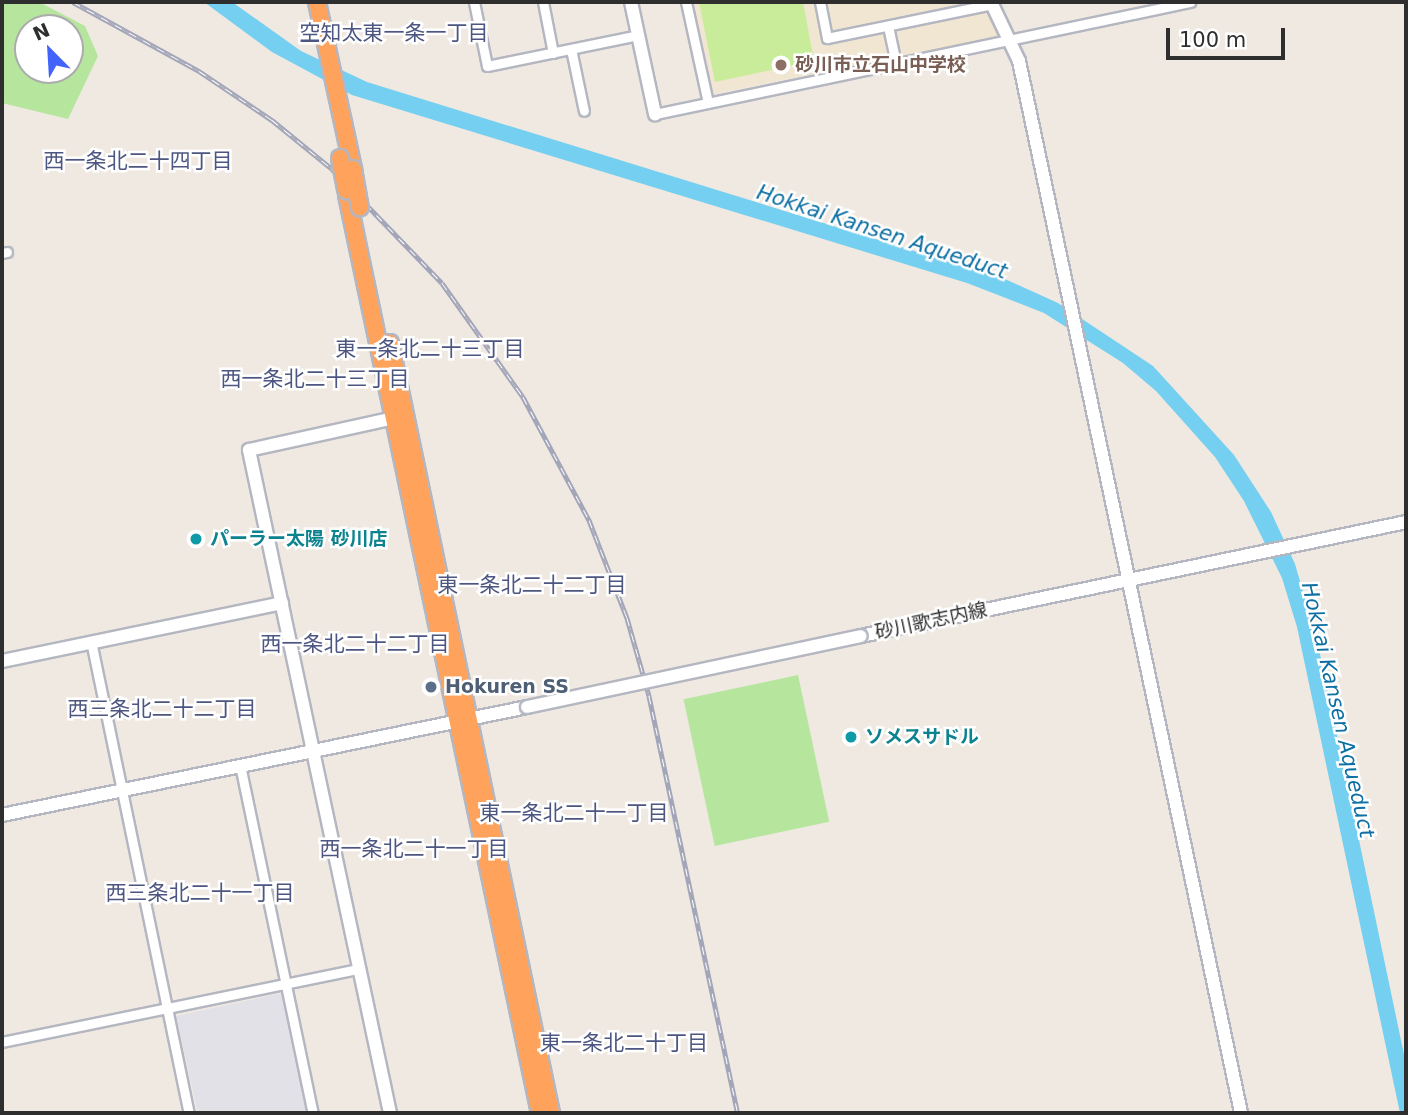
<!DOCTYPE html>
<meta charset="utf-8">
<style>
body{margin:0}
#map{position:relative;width:1408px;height:1115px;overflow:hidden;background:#efe9e1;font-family:"DejaVu Sans","Noto Sans JP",sans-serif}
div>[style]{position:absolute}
.industrial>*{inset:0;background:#e3e1e8}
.education>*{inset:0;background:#f0e6d1}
.green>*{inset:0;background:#b6e59e;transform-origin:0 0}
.pitch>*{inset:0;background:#c9ec9a}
.water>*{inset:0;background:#75cff0}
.roads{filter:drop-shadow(2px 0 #b4b7c1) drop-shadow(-2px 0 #b4b7c1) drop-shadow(0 2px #b4b7c1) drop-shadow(0 -2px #b4b7c1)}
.street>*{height:9px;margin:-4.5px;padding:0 4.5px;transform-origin:4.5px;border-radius:4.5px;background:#fff}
.secondary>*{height:12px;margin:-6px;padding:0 6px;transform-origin:6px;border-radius:6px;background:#fff}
.highway>*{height:16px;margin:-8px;padding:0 8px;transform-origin:8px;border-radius:8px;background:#ffa35c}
.rail>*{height:5px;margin-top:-2.5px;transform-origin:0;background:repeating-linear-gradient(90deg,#fff 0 8px,#a3a6b8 0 16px);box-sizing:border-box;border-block:2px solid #a3a6b8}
.bridges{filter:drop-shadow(2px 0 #b4b7c1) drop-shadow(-2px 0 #b4b7c1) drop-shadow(0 2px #b4b7c1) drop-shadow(0 -2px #b4b7c1)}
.secondary-bridge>*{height:12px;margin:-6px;padding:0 6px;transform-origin:6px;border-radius:6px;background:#fff}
.highway-bridge>*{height:16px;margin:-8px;padding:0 8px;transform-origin:8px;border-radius:8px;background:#ffa35c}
.dots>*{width:19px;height:19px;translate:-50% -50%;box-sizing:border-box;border:4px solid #fff;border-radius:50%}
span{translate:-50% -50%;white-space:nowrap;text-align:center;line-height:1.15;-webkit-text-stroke:5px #fff;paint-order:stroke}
.education-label{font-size:19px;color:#785e54;font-weight:700}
.left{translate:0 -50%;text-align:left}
.culture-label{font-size:19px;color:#0d838f;font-weight:700}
.street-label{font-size:19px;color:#2e2e2e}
.service-label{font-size:19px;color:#4e5e75;font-weight:700}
.neighbourhood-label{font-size:21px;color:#4d5680}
.water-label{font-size:21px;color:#0d6fa3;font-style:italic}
.frame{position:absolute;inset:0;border:4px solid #2e2e2e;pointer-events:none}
.north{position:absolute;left:14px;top:14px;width:70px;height:70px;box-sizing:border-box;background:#fff;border:2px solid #ababab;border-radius:50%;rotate:336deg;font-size:19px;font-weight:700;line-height:28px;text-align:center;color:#2e2e2e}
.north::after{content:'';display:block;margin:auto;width:24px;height:32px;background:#4264fb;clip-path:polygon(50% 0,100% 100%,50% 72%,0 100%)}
.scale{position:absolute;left:1166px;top:28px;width:119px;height:32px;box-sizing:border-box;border:4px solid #2e2e2e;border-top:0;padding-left:9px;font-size:21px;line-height:24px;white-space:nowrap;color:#2e2e2e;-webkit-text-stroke:5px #fff;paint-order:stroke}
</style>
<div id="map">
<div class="industrial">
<i style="clip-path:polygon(282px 993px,308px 1113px,198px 1113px,176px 1016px)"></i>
</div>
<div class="education">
<i style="clip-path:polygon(692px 2px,983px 2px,1005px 37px,711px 94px)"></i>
</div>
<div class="green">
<i style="clip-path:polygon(evenodd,2px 2px,39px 2px,85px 26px,98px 56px,68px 119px,2px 103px,2px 2px,28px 28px,70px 28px,70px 70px,28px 70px,28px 28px)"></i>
<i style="left:798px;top:675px;width:150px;height:117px;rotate:78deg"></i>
</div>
<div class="pitch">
<i style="clip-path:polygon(699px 2px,803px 2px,814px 61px,715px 82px)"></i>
</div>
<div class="water">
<i style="clip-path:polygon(204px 2px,232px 2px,301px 51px,367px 82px,1005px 279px,1058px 303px,1153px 366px,1234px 455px,1271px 512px,1295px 564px,1317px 640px,1406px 1064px,1406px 1113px,1400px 1113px,1297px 627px,1282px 578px,1244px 501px,1215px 457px,1156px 391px,1123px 363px,1044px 313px,967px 283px,352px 95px,272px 52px)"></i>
</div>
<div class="roads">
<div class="street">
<i style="left:474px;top:2px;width:65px;rotate:78.5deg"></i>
<i style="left:487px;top:66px;width:154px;rotate:-11.6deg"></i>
<i style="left:543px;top:2px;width:52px;rotate:78.9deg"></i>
<i style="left:686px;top:2px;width:103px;rotate:77.7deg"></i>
<i style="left:820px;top:2px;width:37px;rotate:79deg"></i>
<i style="left:827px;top:38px;width:169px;rotate:-11.6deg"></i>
<i style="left:888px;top:26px;width:39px;rotate:78deg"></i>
<i style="left:571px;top:49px;width:63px;rotate:78.2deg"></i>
<i style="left:655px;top:114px;width:547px;rotate:-11.82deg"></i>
<i style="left:2px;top:253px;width:5px;rotate:-11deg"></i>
<i style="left:91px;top:641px;width:482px;rotate:78.3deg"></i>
<i style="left:240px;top:765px;width:356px;rotate:78.2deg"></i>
<i style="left:2px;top:1042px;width:364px;rotate:-11.6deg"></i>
</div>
<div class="secondary">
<i style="left:631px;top:2px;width:115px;rotate:77.9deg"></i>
<i style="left:991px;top:2px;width:65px;rotate:64.6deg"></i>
<i style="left:1019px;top:61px;width:1075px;rotate:78.08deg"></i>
<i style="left:861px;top:636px;width:557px;rotate:-11.81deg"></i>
<i style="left:2px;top:661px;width:286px;rotate:-11.7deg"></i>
<i style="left:2px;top:815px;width:536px;rotate:-11.62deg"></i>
<i style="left:390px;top:1113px;width:678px;rotate:-102.01deg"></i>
<i style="left:249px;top:450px;width:148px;rotate:-12.4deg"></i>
</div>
<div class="highway">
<i style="left:317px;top:2px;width:171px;rotate:77.8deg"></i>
<i style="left:347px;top:195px;width:938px;rotate:78.13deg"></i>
<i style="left:390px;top:343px;width:787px;rotate:78.19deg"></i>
</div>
</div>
<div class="rail">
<i style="left:73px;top:2px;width:144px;rotate:28.7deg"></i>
<i style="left:199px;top:71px;width:88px;rotate:33.9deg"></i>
<i style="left:272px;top:120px;width:77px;rotate:39.2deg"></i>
<i style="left:332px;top:169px;width:158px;rotate:46deg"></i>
<i style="left:442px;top:283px;width:140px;rotate:54.6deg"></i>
<i style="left:523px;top:397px;width:140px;rotate:61.8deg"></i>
<i style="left:589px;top:520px;width:105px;rotate:68.8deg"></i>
<i style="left:627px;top:618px;width:81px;rotate:74.2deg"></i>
<i style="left:649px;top:696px;width:426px;rotate:78deg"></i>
</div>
<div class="bridges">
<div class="secondary-bridge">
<i style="left:527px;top:707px;width:341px;rotate:-12deg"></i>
</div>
<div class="highway-bridge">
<i style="left:340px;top:158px;width:33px;rotate:79deg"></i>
<i style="left:353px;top:169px;width:39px;rotate:80deg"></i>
</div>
</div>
<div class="dots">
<i style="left:781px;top:65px;background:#8d6e63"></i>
<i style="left:196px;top:539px;background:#0f9aa8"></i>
<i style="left:431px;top:687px;background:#5c6f8a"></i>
<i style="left:851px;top:737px;background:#0f9aa8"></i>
</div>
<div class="education-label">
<span class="left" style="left:795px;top:65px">砂川市立石山中学校</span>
</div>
<div class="culture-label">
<span class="left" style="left:210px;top:539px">パーラー太陽 砂川店</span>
<span class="left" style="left:865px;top:737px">ソメスサドル</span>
</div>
<div class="street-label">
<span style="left:931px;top:621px;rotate:-12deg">砂川歌志内線</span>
</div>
<div class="service-label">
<span class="left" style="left:445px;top:687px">Hokuren SS</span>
</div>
<div class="neighbourhood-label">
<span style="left:394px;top:33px">空知太東一条一丁目</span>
<span style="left:138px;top:161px">西一条北二十四丁目</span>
<span style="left:430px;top:349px">東一条北二十三丁目</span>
<span style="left:315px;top:379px">西一条北二十三丁目</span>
<span style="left:532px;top:585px">東一条北二十二丁目</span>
<span style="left:355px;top:644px">西一条北二十二丁目</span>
<span style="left:162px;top:709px">西三条北二十二丁目</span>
<span style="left:574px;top:813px">東一条北二十一丁目</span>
<span style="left:414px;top:849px">西一条北二十一丁目</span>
<span style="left:200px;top:893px">西三条北二十一丁目</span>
<span style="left:624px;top:1043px">東一条北二十丁目</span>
</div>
<div class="water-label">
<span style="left:882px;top:232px;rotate:18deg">Hokkai Kansen Aqueduct</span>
<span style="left:1338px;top:710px;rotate:77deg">Hokkai Kansen Aqueduct</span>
</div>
<div class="frame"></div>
<div class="north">N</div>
<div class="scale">100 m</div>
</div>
